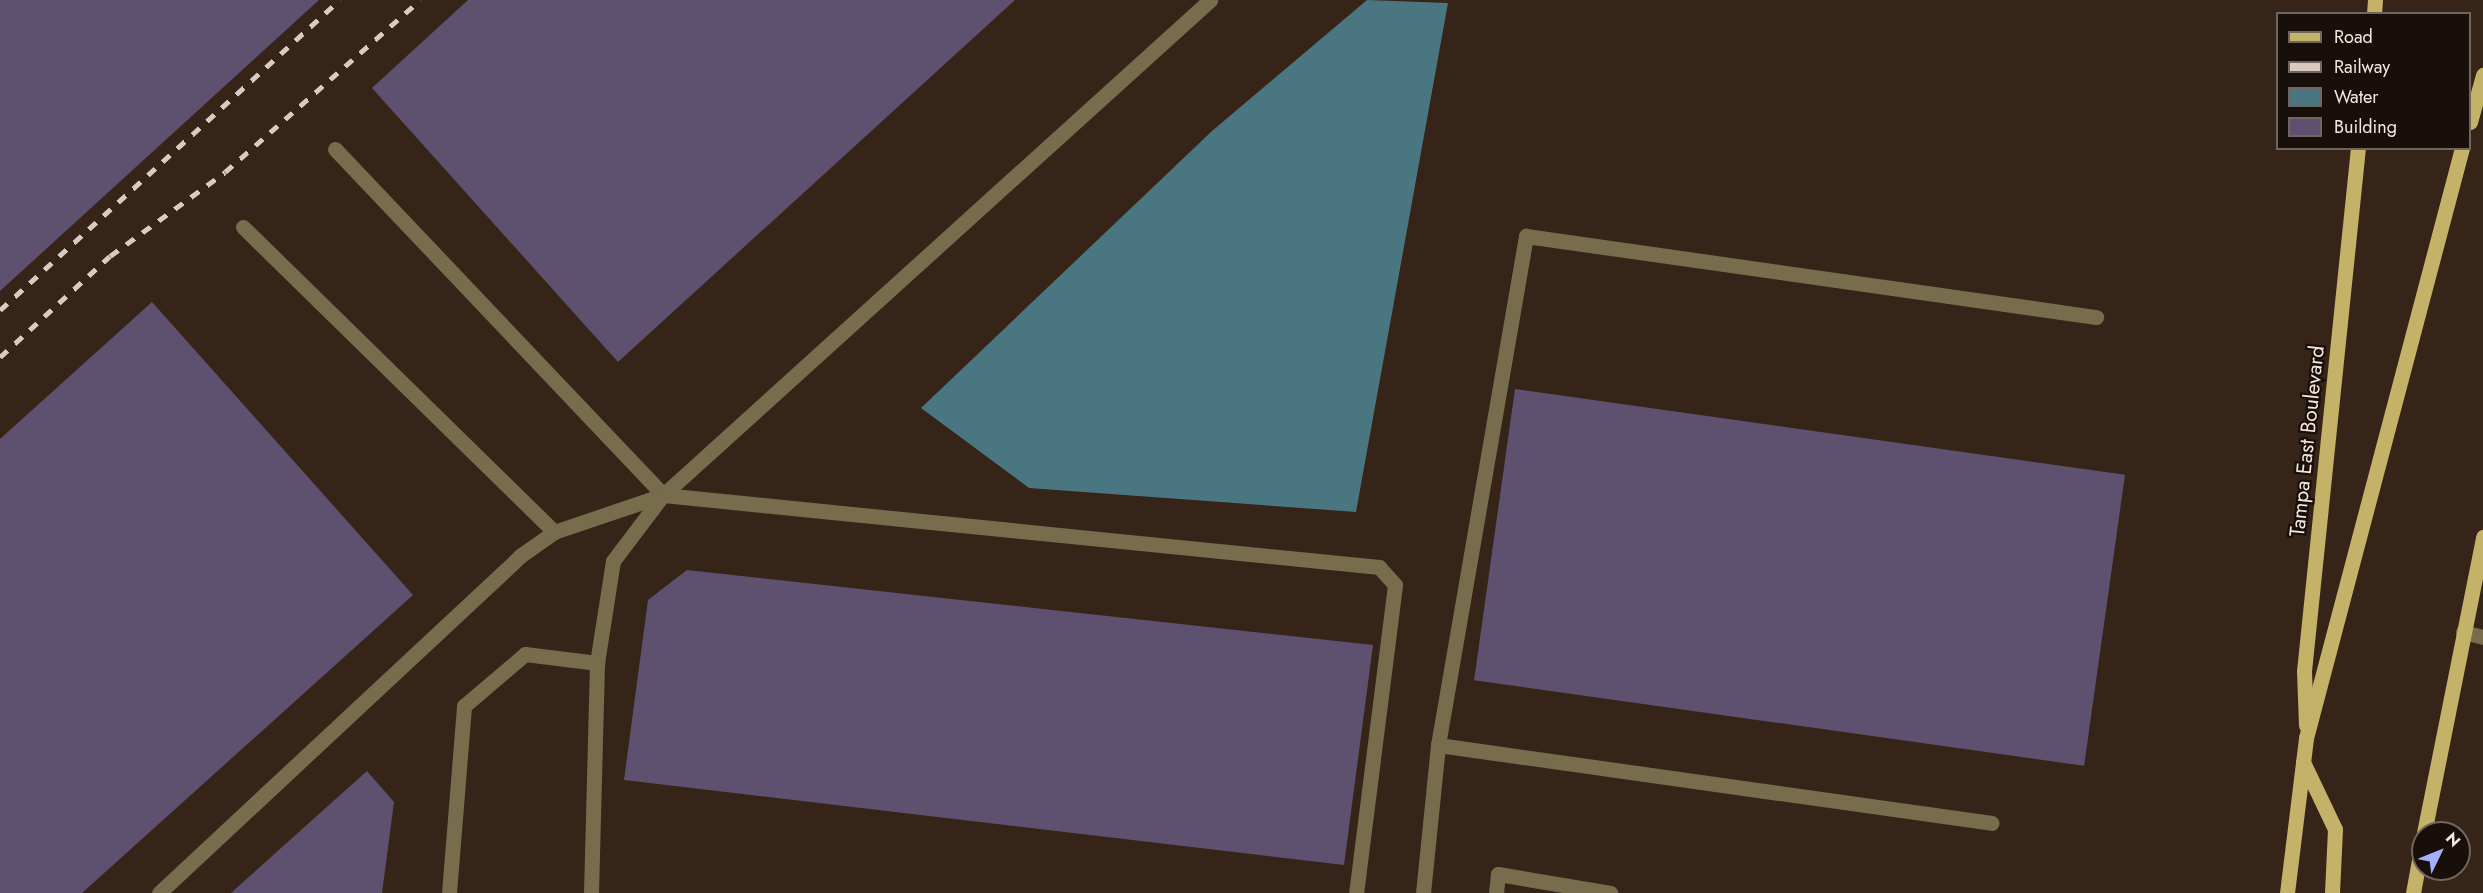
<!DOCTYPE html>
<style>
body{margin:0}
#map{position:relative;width:2483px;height:893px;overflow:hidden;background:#372418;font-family:Jost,sans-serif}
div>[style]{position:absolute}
.water>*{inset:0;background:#497680}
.building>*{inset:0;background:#5e5170;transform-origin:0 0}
.minor>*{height:15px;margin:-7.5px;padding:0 7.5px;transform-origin:7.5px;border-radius:7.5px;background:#776d4c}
.major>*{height:15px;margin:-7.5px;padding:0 7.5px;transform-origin:7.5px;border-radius:7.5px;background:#c5b269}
.rail>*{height:4.5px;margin-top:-2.25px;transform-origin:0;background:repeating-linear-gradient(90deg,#d9cbc2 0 10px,transparent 0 20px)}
span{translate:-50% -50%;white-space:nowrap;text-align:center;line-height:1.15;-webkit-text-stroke:4.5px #180f0a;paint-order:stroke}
.street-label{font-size:21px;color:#f5e7df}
.legend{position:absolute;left:2276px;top:12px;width:195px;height:138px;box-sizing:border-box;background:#180f0a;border:2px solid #70655f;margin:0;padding:8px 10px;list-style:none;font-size:18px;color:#f5e7df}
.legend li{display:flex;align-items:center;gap:12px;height:30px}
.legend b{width:30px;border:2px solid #70655f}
.north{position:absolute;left:2411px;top:821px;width:60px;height:60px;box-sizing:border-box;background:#180f0a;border:2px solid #70655f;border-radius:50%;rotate:47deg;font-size:16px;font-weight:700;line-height:24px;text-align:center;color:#f5e7df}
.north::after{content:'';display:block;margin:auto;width:21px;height:27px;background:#a7b0fc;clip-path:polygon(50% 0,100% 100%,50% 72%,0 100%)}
</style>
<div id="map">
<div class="water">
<i style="clip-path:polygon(1367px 0,1448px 3px,1356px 512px,1029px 488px,921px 408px,1212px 131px)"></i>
</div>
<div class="building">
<i style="clip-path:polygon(0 0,319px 0,0 291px)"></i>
<i style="clip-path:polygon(468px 0,1015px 0,618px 362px,372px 88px)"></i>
<i style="clip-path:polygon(152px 302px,413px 595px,82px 893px,0 893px,0 439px)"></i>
<i style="left:1515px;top:389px;width:616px;height:294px;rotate:8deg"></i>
<i style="clip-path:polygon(687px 570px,1373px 645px,1344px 865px,624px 780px,648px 600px)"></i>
<i style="clip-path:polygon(367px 771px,394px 802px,382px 893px,231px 893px)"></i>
</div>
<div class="minor">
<i style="left:335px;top:149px;width:477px;rotate:46.5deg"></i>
<i style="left:663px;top:495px;width:738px;rotate:-42.14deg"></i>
<i style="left:243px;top:227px;width:436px;rotate:44.4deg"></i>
<i style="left:2463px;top:632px;width:21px;rotate:14deg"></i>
<i style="left:1438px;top:745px;width:517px;rotate:-80.19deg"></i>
<i style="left:1526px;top:236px;width:576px;rotate:8.09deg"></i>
<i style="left:159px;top:893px;width:494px;rotate:-43deg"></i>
<i style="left:520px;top:556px;width:42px;rotate:-35.2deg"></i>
<i style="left:554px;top:532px;width:115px;rotate:-18.7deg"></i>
<i style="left:663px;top:495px;width:720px;rotate:5.74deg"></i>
<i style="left:1379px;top:567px;width:24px;rotate:48deg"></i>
<i style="left:1395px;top:585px;width:310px;rotate:97.2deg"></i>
<i style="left:449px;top:893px;width:188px;rotate:-85.4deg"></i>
<i style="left:464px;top:706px;width:80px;rotate:-40.4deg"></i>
<i style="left:525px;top:654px;width:73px;rotate:7.1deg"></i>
<i style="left:597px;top:663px;width:103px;rotate:-81.1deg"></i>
<i style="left:613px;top:561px;width:83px;rotate:-52.9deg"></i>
<i style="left:591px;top:893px;width:230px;rotate:-88.5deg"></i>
<i style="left:1423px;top:893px;width:149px;rotate:-84.2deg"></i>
<i style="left:1438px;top:745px;width:559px;rotate:8.01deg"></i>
<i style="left:1496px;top:893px;width:19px;rotate:-84deg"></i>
<i style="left:1498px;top:874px;width:114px;rotate:9.6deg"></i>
</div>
<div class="major">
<i style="left:2374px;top:14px;width:14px;rotate:-86deg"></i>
<i style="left:2470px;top:122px;width:49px;rotate:-74.5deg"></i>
<i style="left:2306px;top:725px;width:54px;rotate:-92.1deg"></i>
<i style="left:2304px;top:671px;width:526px;rotate:-84.11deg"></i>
<i style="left:2303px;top:762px;width:74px;rotate:64.5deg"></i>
<i style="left:2335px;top:829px;width:64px;rotate:92.7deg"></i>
<i style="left:2424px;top:833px;width:302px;rotate:-78.7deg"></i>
<i style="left:2287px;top:893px;width:156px;rotate:-83deg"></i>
<i style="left:2306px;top:738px;width:610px;rotate:-75.19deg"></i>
<i style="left:2413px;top:893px;width:56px;rotate:-79.7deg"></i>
</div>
<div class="rail">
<i style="left:0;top:310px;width:460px;rotate:-42.4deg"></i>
<i style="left:0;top:357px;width:149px;rotate:-42.6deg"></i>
<i style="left:110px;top:256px;width:142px;rotate:-36.1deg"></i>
<i style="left:225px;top:172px;width:260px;rotate:-41.4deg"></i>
</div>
<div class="street-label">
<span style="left:2307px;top:441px;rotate:-84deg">Tampa East Boulevard</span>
</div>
<ul class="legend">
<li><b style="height:8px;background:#c5b269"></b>Road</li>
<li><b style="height:8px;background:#d9cbc2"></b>Railway</li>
<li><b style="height:16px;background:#497680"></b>Water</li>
<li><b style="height:16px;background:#5e5170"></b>Building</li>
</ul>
<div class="north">N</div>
</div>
